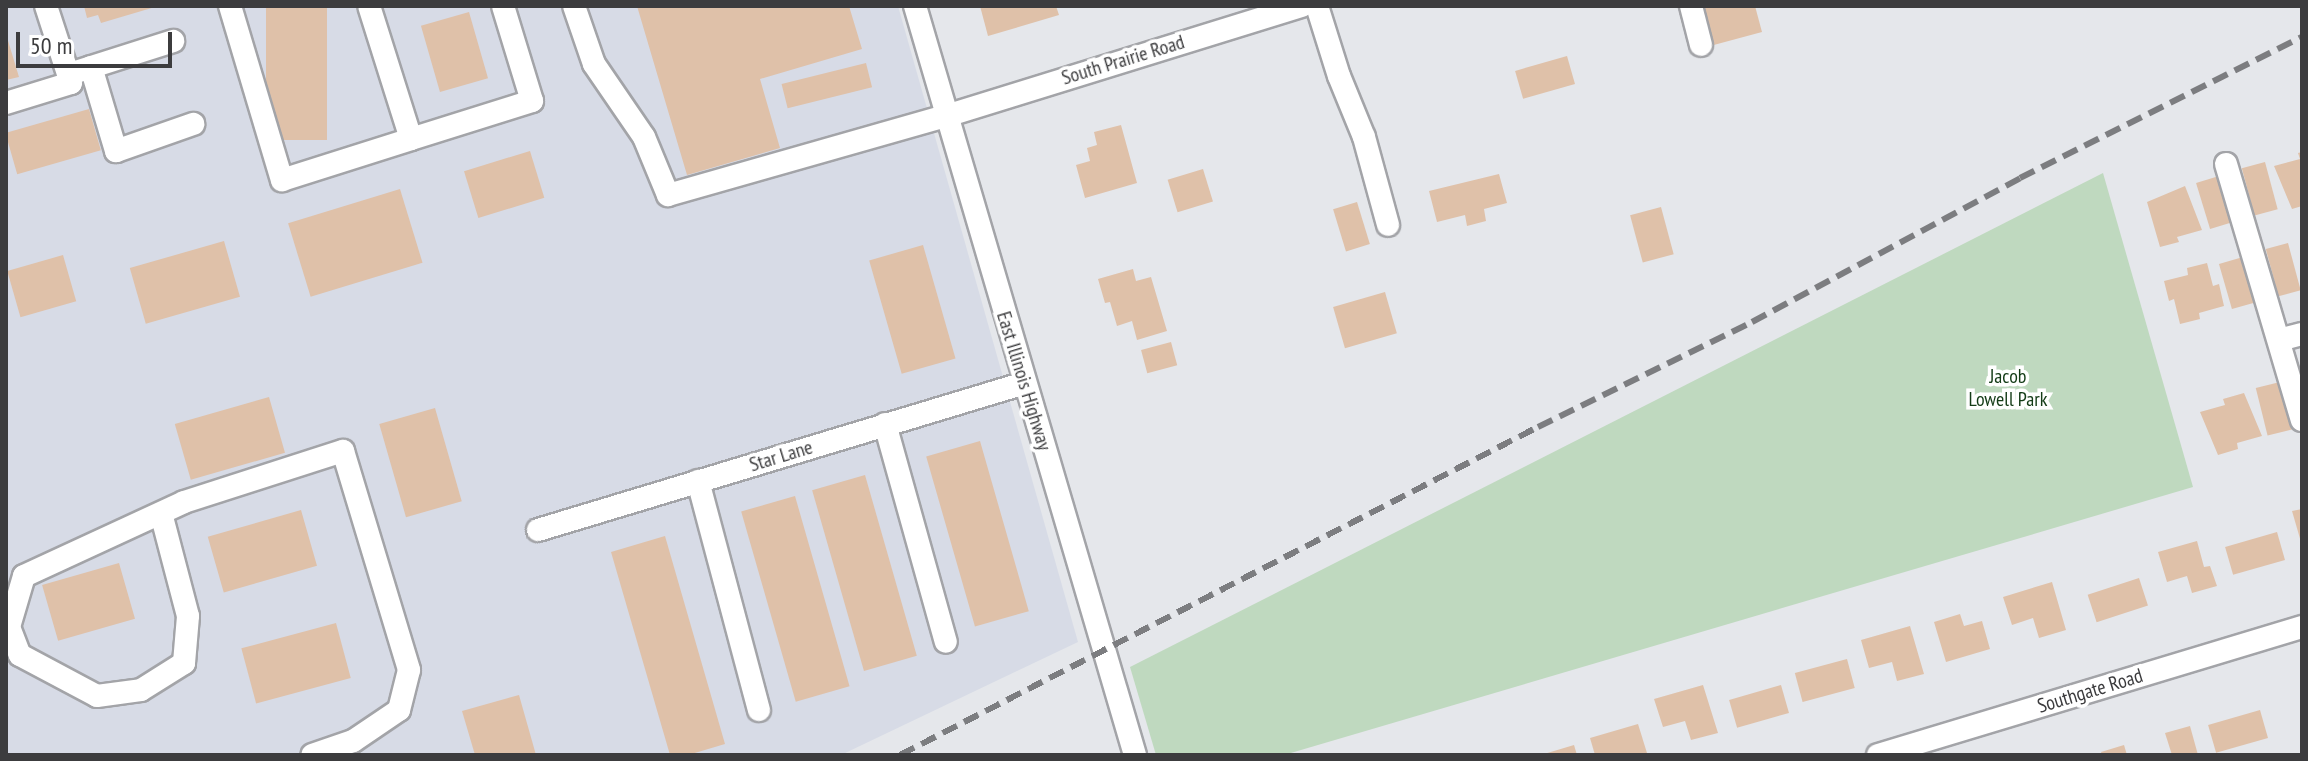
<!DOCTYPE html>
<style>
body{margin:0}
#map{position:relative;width:2308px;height:761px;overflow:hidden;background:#e5e7eb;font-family:"PT Sans Narrow",sans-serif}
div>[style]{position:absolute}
.built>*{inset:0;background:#d7dbe6}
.green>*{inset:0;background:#bfd9bf}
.building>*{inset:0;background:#dfc1a9;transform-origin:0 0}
.roads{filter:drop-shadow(2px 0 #a3a4a8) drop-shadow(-2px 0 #a3a4a8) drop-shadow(0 2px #a3a4a8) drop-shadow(0 -2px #a3a4a8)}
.minor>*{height:22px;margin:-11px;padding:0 11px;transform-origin:11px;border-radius:11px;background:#fff}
.rail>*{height:6px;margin-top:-3px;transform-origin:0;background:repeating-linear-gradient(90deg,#7c7d80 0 16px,transparent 0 24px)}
span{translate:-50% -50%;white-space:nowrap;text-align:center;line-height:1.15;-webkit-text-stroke:7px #fff;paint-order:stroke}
.street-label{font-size:20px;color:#3c3c3e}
.park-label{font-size:20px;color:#143c17}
.frame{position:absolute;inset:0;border:8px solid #3c3c3e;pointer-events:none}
.scale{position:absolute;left:16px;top:32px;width:156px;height:36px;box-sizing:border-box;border:4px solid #3c3c3e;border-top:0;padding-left:10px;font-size:24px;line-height:28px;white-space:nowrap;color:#3c3c3e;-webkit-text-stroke:6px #fff;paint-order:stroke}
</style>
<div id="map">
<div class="built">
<i style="clip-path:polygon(6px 6px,898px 6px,1078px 642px,841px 755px,6px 755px)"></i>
</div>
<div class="green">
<i style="clip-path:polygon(2103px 173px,2193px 487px,1284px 755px,1156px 755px,1130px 667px)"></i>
</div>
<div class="building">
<i style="clip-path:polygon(84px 6px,155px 6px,155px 7px,101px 23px,98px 15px,87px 18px)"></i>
<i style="left:266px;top:6px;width:61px;height:134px"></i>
<i style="clip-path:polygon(637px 6px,849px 6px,862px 49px,760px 79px,780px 148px,687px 175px)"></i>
<i style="clip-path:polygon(980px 6px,1056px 6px,1059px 15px,988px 36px)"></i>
<i style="clip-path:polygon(1706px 6px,1755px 6px,1762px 32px,1710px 46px,1700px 8px)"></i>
<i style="left:469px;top:12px;width:69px;height:50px;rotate:74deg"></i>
<i style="clip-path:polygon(6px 34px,19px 77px,6px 80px)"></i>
<i style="left:1567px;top:56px;width:29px;height:54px;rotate:74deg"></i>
<i style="left:866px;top:63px;width:25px;height:87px;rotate:76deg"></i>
<i style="left:89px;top:109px;width:43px;height:87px;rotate:74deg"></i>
<i style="clip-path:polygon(1121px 125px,1137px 183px,1085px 198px,1076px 165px,1090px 161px,1087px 148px,1097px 145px,1094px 132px)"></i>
<i style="left:530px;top:151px;width:49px;height:69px;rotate:73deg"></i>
<i style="clip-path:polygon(2302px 152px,2302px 206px,2292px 209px,2274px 166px,2300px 159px,2298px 153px)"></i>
<i style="left:2265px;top:162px;width:49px;height:24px;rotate:75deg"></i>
<i style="left:1203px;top:169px;width:34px;height:37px;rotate:73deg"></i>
<i style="clip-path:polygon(1499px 174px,1507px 203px,1484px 209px,1486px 221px,1467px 226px,1465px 215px,1437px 222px,1429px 191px)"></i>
<i style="left:2219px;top:176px;width:48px;height:24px;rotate:73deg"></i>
<i style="clip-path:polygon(2185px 186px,2202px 230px,2177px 237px,2179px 242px,2160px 247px,2147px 202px)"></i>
<i style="left:400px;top:189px;width:77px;height:117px;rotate:73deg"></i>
<i style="left:1357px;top:202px;width:44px;height:25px;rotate:73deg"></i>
<i style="left:1661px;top:207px;width:49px;height:32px;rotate:75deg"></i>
<i style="left:224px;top:241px;width:58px;height:98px;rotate:74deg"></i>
<i style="left:2288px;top:243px;width:49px;height:23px;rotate:75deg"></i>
<i style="left:923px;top:245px;width:118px;height:56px;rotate:74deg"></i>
<i style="left:63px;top:255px;width:48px;height:58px;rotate:74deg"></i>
<i style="left:2243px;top:257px;width:47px;height:25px;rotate:74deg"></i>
<i style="clip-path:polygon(2207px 263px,2213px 286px,2219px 284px,2224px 306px,2199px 313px,2200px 319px,2180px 324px,2174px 299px,2169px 301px,2164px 281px,2188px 275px,2187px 268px)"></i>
<i style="clip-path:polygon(1133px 269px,1136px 281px,1151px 277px,1167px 331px,1137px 340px,1132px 321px,1117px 326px,1110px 302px,1105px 303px,1098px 279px)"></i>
<i style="left:1385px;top:292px;width:43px;height:54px;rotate:74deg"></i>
<i style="left:1171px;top:342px;width:24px;height:31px;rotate:75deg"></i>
<i style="left:2280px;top:382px;width:49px;height:25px;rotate:76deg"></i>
<i style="clip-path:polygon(2244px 393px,2262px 436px,2237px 443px,2238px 449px,2218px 455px,2200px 412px,2225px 405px,2223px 399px)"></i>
<i style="left:269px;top:397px;width:58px;height:98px;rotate:74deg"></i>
<i style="left:435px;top:408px;width:97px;height:58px;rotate:74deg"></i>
<i style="left:980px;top:441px;width:177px;height:56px;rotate:74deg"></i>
<i style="left:865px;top:475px;width:188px;height:55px;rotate:74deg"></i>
<i style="left:795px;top:496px;width:198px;height:56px;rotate:74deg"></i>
<i style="clip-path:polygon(2302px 509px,2302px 542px,2301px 542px,2292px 511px)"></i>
<i style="left:301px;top:510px;width:58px;height:97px;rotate:74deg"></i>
<i style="left:2277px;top:532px;width:29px;height:54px;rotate:74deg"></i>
<i style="clip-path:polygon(665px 536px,725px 744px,688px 755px,670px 755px,611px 552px)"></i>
<i style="clip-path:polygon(2197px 541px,2204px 567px,2210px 566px,2217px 586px,2192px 593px,2187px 576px,2167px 582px,2158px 552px)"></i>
<i style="left:119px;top:563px;width:58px;height:80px;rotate:74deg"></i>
<i style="left:2139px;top:578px;width:29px;height:54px;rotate:72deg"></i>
<i style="clip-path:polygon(2052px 582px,2066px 630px,2039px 638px,2033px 618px,2012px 625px,2003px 597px)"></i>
<i style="clip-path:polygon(1960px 614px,1964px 626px,1982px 621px,1990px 649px,1946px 662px,1934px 622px)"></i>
<i style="left:336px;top:623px;width:57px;height:98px;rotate:75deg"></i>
<i style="clip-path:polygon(1910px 626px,1924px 674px,1897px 681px,1892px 662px,1869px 668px,1861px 640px)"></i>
<i style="left:1847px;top:659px;width:30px;height:54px;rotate:75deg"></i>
<i style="clip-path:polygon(1703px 685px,1718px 733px,1691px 740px,1685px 721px,1663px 727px,1654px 699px)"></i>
<i style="left:1781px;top:685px;width:29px;height:54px;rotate:74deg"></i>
<i style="clip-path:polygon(519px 695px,536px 755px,475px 755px,462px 711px)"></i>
<i style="left:2260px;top:710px;width:29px;height:54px;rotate:74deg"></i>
<i style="clip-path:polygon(1638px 724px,1647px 753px,1595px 755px,1590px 738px)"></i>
<i style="clip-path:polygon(2190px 726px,2198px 755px,2172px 755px,2165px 733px)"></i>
<i style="clip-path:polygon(1574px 745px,1577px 755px,1544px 755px,1544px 754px)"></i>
<i style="clip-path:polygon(2124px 745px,2127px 755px,2102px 755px,2101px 752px)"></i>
</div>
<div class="roads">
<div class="minor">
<i style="left:230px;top:6px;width:182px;rotate:73.4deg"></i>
<i style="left:282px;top:180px;width:135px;rotate:-17.6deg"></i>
<i style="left:411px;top:139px;width:139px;rotate:-107.5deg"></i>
<i style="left:574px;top:6px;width:61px;rotate:71deg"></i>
<i style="left:594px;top:64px;width:88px;rotate:55.6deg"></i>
<i style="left:644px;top:137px;width:63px;rotate:67.5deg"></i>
<i style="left:668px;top:195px;width:289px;rotate:-15.9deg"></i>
<i style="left:946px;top:116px;width:372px;rotate:-17.2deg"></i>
<i style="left:915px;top:6px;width:781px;rotate:73.63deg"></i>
<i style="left:1317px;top:6px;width:73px;rotate:72.6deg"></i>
<i style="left:1339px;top:76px;width:66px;rotate:67.7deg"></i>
<i style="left:1364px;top:137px;width:91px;rotate:74.7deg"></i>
<i style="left:1691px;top:6px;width:40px;rotate:75.6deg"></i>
<i style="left:91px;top:67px;width:88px;rotate:73.4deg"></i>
<i style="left:116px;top:151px;width:82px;rotate:-19.3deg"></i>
<i style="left:79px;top:71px;width:99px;rotate:-17.7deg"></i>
<i style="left:6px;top:103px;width:68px;rotate:-17.1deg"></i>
<i style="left:71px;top:83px;width:81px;rotate:-108deg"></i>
<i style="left:411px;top:139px;width:127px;rotate:-17.4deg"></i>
<i style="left:532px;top:101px;width:99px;rotate:-107deg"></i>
<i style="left:2226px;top:164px;width:267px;rotate:73.5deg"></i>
<i style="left:2279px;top:340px;width:24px;rotate:-15deg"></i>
<i style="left:885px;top:424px;width:226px;rotate:74.4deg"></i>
<i style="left:698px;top:481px;width:237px;rotate:75.1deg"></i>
<i style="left:538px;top:530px;width:509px;rotate:-16.8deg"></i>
<i style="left:9px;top:627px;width:30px;rotate:69deg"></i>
<i style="left:20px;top:655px;width:87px;rotate:28deg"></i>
<i style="left:97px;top:696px;width:44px;rotate:-7.8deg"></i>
<i style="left:141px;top:690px;width:51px;rotate:-32.1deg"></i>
<i style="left:184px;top:663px;width:47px;rotate:-85.1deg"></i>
<i style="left:188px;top:616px;width:106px;rotate:-104.7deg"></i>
<i style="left:6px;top:628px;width:3px;rotate:-18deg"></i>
<i style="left:9px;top:627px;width:53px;rotate:-73.6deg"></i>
<i style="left:24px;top:576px;width:176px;rotate:-24.8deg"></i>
<i style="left:184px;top:502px;width:167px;rotate:-17.8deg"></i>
<i style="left:343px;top:451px;width:229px;rotate:73.2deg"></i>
<i style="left:409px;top:670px;width:41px;rotate:104deg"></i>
<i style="left:399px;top:710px;width:55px;rotate:146deg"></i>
<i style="left:353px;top:741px;width:43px;rotate:161.1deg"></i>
<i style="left:1878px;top:755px;width:443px;rotate:-16.8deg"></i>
</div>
</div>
<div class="rail">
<i style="left:900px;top:755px;width:717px;rotate:-27.21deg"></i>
<i style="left:1538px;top:427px;width:238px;rotate:-26.1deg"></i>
<i style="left:1752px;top:322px;width:304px;rotate:-28.2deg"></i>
<i style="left:2020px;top:178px;width:315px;rotate:-26.6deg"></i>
</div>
<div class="street-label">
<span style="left:1123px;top:60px;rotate:-17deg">South Prairie Road</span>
<span style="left:1024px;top:381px;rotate:73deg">East Illinois Highway</span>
<span style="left:781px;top:456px;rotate:-17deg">Star Lane</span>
<span style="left:2090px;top:691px;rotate:-17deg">Southgate Road</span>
</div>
<div class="park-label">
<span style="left:2008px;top:388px">Jacob<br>Lowell Park</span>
</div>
<div class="frame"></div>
<div class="scale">50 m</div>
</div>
